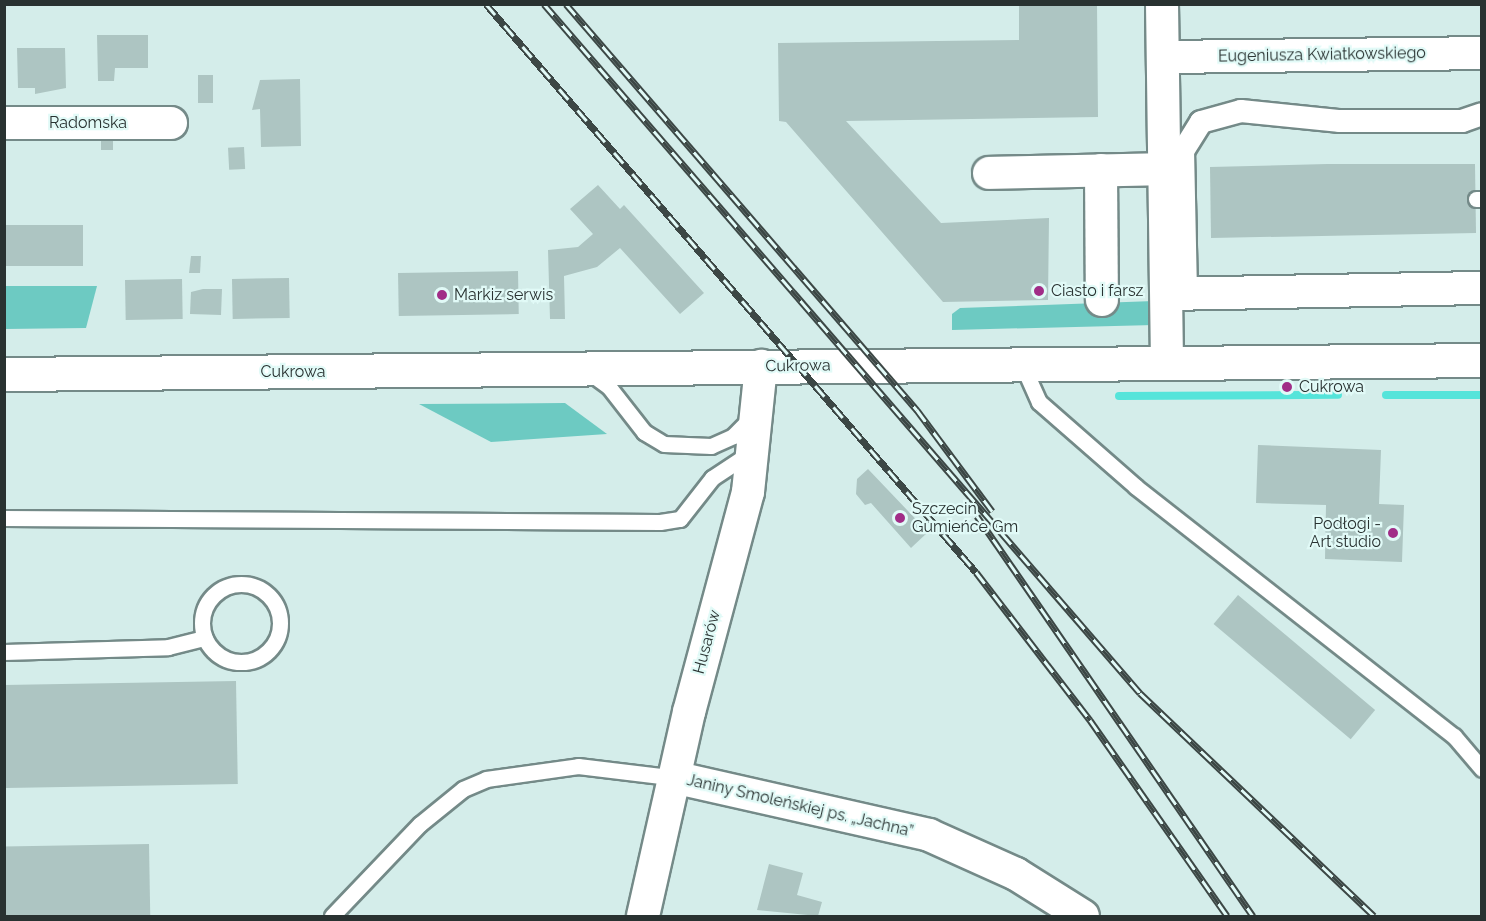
<!DOCTYPE html>
<meta charset="utf-8">
<style>
body{margin:0}
#map{position:relative;width:1486px;height:921px;overflow:hidden;background:#d4edea;font-family:Raleway,sans-serif}
div>[style]{position:absolute}
.green>*{inset:0;background:#6dcac2}
.stream>*{height:8px;margin:-4px;padding:0 4px;transform-origin:4px;border-radius:4px;background:#55e4da}
.building>*{inset:0;background:#adc5c2;transform-origin:0 0}
.roads{filter:drop-shadow(2px 0 #748a88) drop-shadow(-2px 0 #748a88) drop-shadow(0 2px #748a88) drop-shadow(0 -2px #748a88)}
.service>*{height:15px;margin:-7.5px;padding:0 7.5px;transform-origin:7.5px;border-radius:7.5px;background:#fff}
.service>.ring{margin:-7.5px;padding:0;box-sizing:content-box;background:none;border:15px solid #fff;border-radius:50%}
.pedestrian>*{height:22px;margin:-11px;padding:0 11px;transform-origin:11px;border-radius:11px;background:#fff}
.minor>*{height:32px;margin:-16px;padding:0 16px;transform-origin:16px;border-radius:16px;background:#fff}
.tertiary>*{height:33px;margin:-16.5px;padding:0 16.5px;transform-origin:16.5px;border-radius:16.5px;background:#fff}
.rail>*{height:7px;margin-top:-3.5px;transform-origin:0;background:repeating-linear-gradient(90deg,#e1faf7 0 14px,#3c4745 0 28px);box-sizing:border-box;border-block:2px solid #3c4745}
.dots>*{width:16px;height:16px;translate:-50% -50%;box-sizing:border-box;border:3px solid #e1faf7;border-radius:50%}
span{translate:-50% -50%;white-space:nowrap;text-align:center;line-height:1.15;-webkit-text-stroke:4.5px #e1faf7;paint-order:stroke}
.street-label{font-size:16px;color:#293231}
.poi-label{font-size:16px;color:#293231}
.left{translate:0 -50%;text-align:left}
.right{translate:-100% -50%;text-align:right}
.frame{position:absolute;inset:0;border:6px solid #293231;pointer-events:none}
</style>
<div id="map">
<div class="green">
<i style="clip-path:polygon(4px 286px,97px 286px,86px 328px,5px 329px)"></i>
<i style="clip-path:polygon(1154px 301px,1154px 325px,952px 330px,952px 314px,960px 308px)"></i>
<i style="clip-path:polygon(565px 403px,607px 434px,491px 442px,419px 404px)"></i>
</div>
<div class="stream">
<i style="left:1386px;top:395px;width:96px"></i>
<i style="left:1119px;top:396px;width:219px;rotate:-0.3deg"></i>
</div>
<div class="building">
<i style="clip-path:polygon(1019px 4px,1097px 4px,1098px 117px,846px 121px,941px 223px,1049px 218px,1048px 300px,943px 302px,786px 122px,779px 121px,778px 43px,1019px 40px)"></i>
<i style="clip-path:polygon(97px 35px,148px 35px,148px 68px,115px 68px,114px 81px,98px 81px)"></i>
<i style="clip-path:polygon(17px 48px,65px 48px,66px 88px,35px 94px,35px 88px,18px 88px)"></i>
<i style="left:198px;top:75px;width:15px;height:28px"></i>
<i style="clip-path:polygon(300px 79px,301px 146px,261px 147px,260px 109px,252px 110px,260px 80px)"></i>
<i style="left:101px;top:141px;width:12px;height:9px"></i>
<i style="left:244px;top:147px;width:22px;height:16px;rotate:87deg"></i>
<i style="clip-path:polygon(1327px 164px,1475px 164px,1476px 233px,1211px 238px,1210px 167px)"></i>
<i style="clip-path:polygon(598px 185px,620px 209px,624px 205px,704px 293px,680px 314px,620px 248px,597px 267px,564px 276px,565px 319px,550px 319px,548px 250px,578px 247px,593px 234px,570px 209px)"></i>
<i style="left:5px;top:225px;width:78px;height:41px"></i>
<i style="clip-path:polygon(191px 256px,201px 256px,200px 273px,189px 273px)"></i>
<i style="left:518px;top:271px;width:43px;height:120px;rotate:89deg"></i>
<i style="left:289px;top:278px;width:40px;height:57px;rotate:89deg"></i>
<i style="left:182px;top:279px;width:40px;height:57px;rotate:89deg"></i>
<i style="clip-path:polygon(203px 289px,222px 289px,221px 315px,190px 314px,191px 292px)"></i>
<i style="clip-path:polygon(1258px 445px,1381px 450px,1379px 504px,1404px 505px,1402px 562px,1325px 559px,1326px 505px,1256px 503px)"></i>
<i style="clip-path:polygon(868px 469px,928px 532px,911px 548px,871px 503px,865px 505px,856px 494px,857px 479px)"></i>
<i style="left:1238px;top:595px;width:179px;height:38px;rotate:40deg"></i>
<i style="left:236px;top:681px;width:103px;height:232px;rotate:89deg"></i>
<i style="left:149px;top:844px;width:72px;height:145px;rotate:89deg"></i>
<i style="clip-path:polygon(769px 864px,803px 873px,797px 895px,822px 902px,818px 916px,757px 910px)"></i>
</div>
<div class="roads">
<div class="service">
<i style="left:1476px;top:199px;width:6px"></i>
<i style="left:1022px;top:364px;width:42px;rotate:65.9deg"></i>
<i style="left:1039px;top:402px;width:129px;rotate:41.2deg"></i>
<i style="left:1136px;top:487px;width:404px;rotate:38.1deg"></i>
<i style="left:1454px;top:736px;width:43px;rotate:49.7deg"></i>
<i style="left:590px;top:373px;width:24px;rotate:36deg"></i>
<i style="left:609px;top:387px;width:57px;rotate:52.1deg"></i>
<i style="left:644px;top:432px;width:23px;rotate:31deg"></i>
<i style="left:664px;top:444px;width:47px;rotate:2.4deg"></i>
<i style="left:711px;top:446px;width:24px;rotate:-24deg"></i>
<i style="left:733px;top:436px;width:27px;rotate:-45deg"></i>
<i style="left:4px;top:518px;width:656px;rotate:0.35deg"></i>
<i style="left:660px;top:522px;width:20px;rotate:-9deg"></i>
<i style="left:680px;top:519px;width:52px;rotate:-52deg"></i>
<i style="left:712px;top:478px;width:49px;rotate:-33.4deg"></i>
<i class="ring" style="left:202px;top:584px;width:63px;height:63px"></i>
<i style="left:4px;top:652px;width:164px;rotate:-1.7deg"></i>
<i style="left:168px;top:647px;width:38px;rotate:-14deg"></i>
<i style="left:332px;top:916px;width:127px;rotate:-46.3deg"></i>
<i style="left:420px;top:824px;width:55px;rotate:-39.1deg"></i>
<i style="left:463px;top:789px;width:25px;rotate:-23deg"></i>
<i style="left:486px;top:779px;width:93px;rotate:-8deg"></i>
<i style="left:578px;top:766px;width:100px;rotate:6.9deg"></i>
</div>
<div class="pedestrian">
<i style="left:1186px;top:293px;width:142px;rotate:-91.2deg"></i>
<i style="left:1183px;top:151px;width:34px;rotate:-58deg"></i>
<i style="left:1201px;top:122px;width:41px;rotate:-15.4deg"></i>
<i style="left:1241px;top:111px;width:100px;rotate:5.8deg"></i>
<i style="left:1340px;top:121px;width:122px"></i>
<i style="left:1462px;top:121px;width:21px;rotate:-19deg"></i>
</div>
<div class="minor">
<i style="left:1162px;top:4px;width:360px;rotate:89.2deg"></i>
<i style="left:1163px;top:57px;width:319px;rotate:-0.7deg"></i>
<i style="left:4px;top:123px;width:167px"></i>
<i style="left:1101px;top:170px;width:130px;rotate:89.6deg"></i>
<i style="left:989px;top:173px;width:176px;rotate:-1.3deg"></i>
<i style="left:1167px;top:294px;width:315px;rotate:-1.1deg"></i>
<i style="left:677px;top:778px;width:258px;rotate:12.7deg"></i>
<i style="left:929px;top:835px;width:95px;rotate:24.1deg"></i>
<i style="left:1016px;top:874px;width:79px;rotate:32.1deg"></i>
<i style="left:643px;top:916px;width:209px;rotate:-77.3deg"></i>
<i style="left:689px;top:712px;width:228px;rotate:-75deg"></i>
<i style="left:748px;top:492px;width:127px;rotate:-84.1deg"></i>
</div>
<div class="tertiary">
<i style="left:4px;top:374px;width:1478px;rotate:-0.54deg"></i>
</div>
</div>
<div class="rail">
<i style="left:486px;top:4px;width:750px;rotate:49.22deg"></i>
<i style="left:976px;top:572px;width:187px;rotate:52.4deg"></i>
<i style="left:1090px;top:720px;width:239px;rotate:55deg"></i>
<i style="left:544px;top:4px;width:911px;rotate:49.14deg"></i>
<i style="left:1140px;top:693px;width:323px;rotate:43.6deg"></i>
<i style="left:566px;top:4px;width:537px;rotate:49.16deg"></i>
<i style="left:917px;top:410px;width:126px;rotate:53.4deg"></i>
<i style="left:977px;top:516px;width:486px;rotate:55.4deg"></i>
</div>
<div class="dots">
<i style="left:1039px;top:291px;background:#a12d87"></i>
<i style="left:442px;top:295px;background:#a12d87"></i>
<i style="left:1287px;top:387px;background:#a12d87"></i>
<i style="left:900px;top:518px;background:#a12d87"></i>
<i style="left:1393px;top:533px;background:#a12d87"></i>
</div>
<div class="street-label">
<span style="left:1322px;top:55px;rotate:-1deg">Eugeniusza Kwiatkowskiego</span>
<span style="left:88px;top:123px">Radomska</span>
<span style="left:798px;top:366px;rotate:-1deg">Cukrowa</span>
<span style="left:293px;top:372px">Cukrowa</span>
<span style="left:707px;top:642px;rotate:-75deg">Husarów</span>
<span style="left:800px;top:806px;rotate:13deg">Janiny Smoleńskiej ps. „Jachna”</span>
</div>
<div class="poi-label">
<span class="left" style="left:1051px;top:291px">Ciasto i farsz</span>
<span class="left" style="left:454px;top:295px">Markiz serwis</span>
<span class="left" style="left:1299px;top:387px">Cukrowa</span>
<span class="left" style="left:912px;top:518px">Szczecin<br>Gumieńce Gm</span>
<span class="right" style="left:1381px;top:533px">Podłogi -<br>Art studio</span>
</div>
<div class="frame"></div>
</div>
